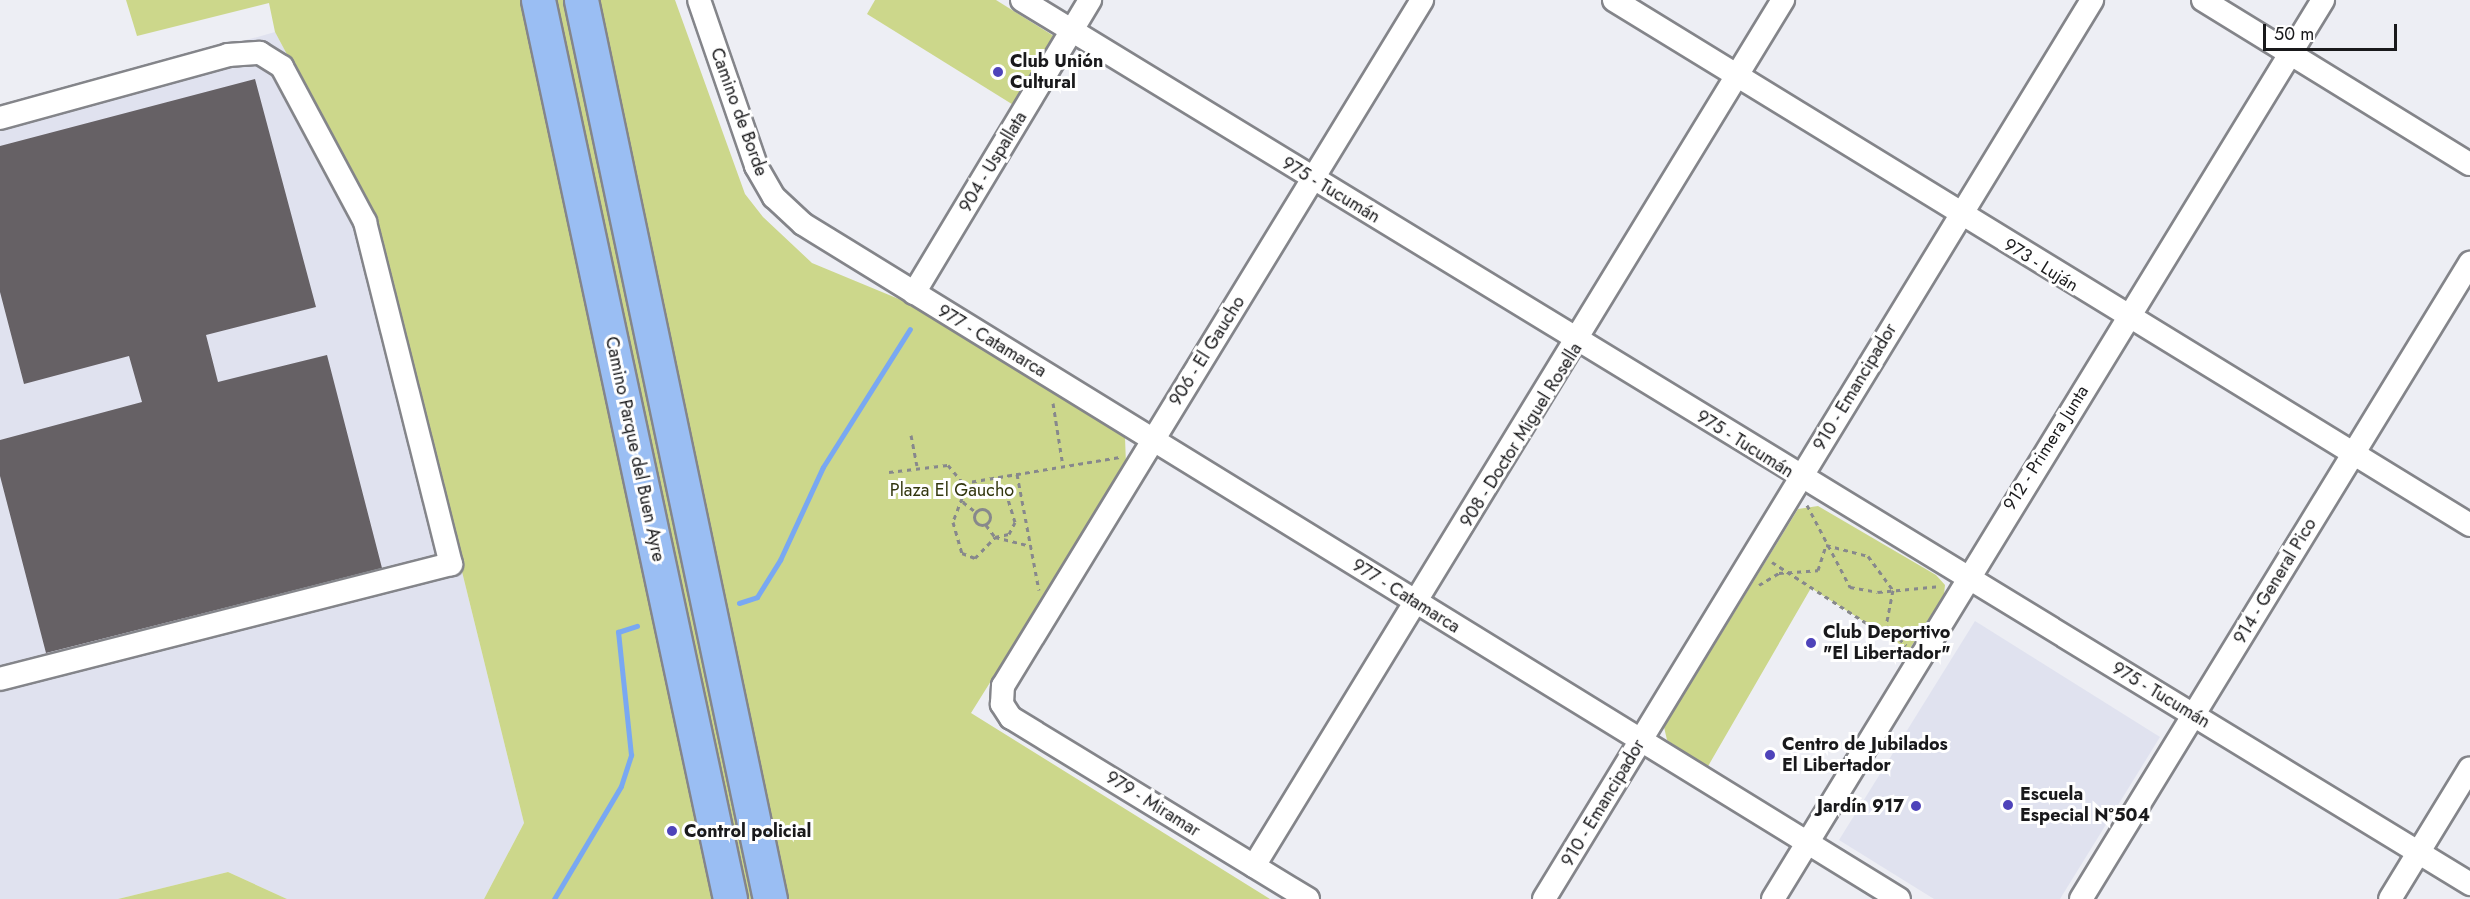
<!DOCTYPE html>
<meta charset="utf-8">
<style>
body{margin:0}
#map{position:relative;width:2470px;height:899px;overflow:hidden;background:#edeef4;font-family:Jost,sans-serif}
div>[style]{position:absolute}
.built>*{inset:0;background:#e0e2ef}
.green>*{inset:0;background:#ccd78b}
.stream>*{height:5px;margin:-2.5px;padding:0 2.5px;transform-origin:2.5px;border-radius:2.5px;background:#79a8f2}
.building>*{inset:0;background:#666165}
.path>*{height:3px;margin-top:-1.5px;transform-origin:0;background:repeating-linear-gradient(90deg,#87888c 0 4.5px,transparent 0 9px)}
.path>.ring{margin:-1.5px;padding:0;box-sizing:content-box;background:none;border:3px solid #87888c;border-radius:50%}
.roads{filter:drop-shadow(2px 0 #84858a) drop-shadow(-2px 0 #84858a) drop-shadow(0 2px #84858a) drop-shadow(0 -2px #84858a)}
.minor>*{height:22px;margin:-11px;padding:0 11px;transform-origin:11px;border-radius:11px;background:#fff}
.highway>*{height:33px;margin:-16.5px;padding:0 16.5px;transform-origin:16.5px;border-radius:16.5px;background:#9abef3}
.dots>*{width:16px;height:16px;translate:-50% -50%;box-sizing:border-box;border:3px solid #fff;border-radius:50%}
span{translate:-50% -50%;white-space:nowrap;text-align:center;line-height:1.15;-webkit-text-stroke:6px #fff;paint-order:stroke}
.poi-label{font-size:18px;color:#19191b;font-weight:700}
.left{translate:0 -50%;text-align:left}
.right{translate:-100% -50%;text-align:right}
.street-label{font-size:18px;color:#19191b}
.park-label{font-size:18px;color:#32360e}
.scale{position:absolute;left:2263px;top:24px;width:134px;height:27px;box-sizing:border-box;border:3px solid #19191b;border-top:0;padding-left:8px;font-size:18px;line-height:21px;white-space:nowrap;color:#19191b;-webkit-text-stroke:4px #fff;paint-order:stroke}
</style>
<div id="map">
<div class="built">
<i style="clip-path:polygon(275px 32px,375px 219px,524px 823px,484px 899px,287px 899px,228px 872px,118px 899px,0 899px,0 109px)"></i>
<i style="clip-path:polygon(1975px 621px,2160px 737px,2060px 899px,1934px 899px,1839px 840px)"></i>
</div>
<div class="green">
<i style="clip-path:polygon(126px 0,675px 0,745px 194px,763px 217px,812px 263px,906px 302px,1125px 437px,1126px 465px,971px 713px,1270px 899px,484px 899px,524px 823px,375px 219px,275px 32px,269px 3px,137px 36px)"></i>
<i style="clip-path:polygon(875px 0,996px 0,1057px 38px,1015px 106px,867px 14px)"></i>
<i style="clip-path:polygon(1818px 506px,1936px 575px,1945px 585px,1944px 595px,1909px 650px,1811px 588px,1707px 768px,1667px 740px,1664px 727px,1798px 509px)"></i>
<i style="clip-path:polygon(228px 872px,287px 899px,118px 899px)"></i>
</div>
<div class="stream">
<i style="left:739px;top:603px;width:19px;rotate:-18deg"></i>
<i style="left:757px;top:597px;width:44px;rotate:-58.1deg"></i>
<i style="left:780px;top:560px;width:102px;rotate:-65.2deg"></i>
<i style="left:823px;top:467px;width:163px;rotate:-57.8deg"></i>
<i style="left:554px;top:899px;width:131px;rotate:-59.3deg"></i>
<i style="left:621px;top:786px;width:33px;rotate:-72deg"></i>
<i style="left:631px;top:755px;width:124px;rotate:-96deg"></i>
<i style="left:618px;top:632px;width:20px;rotate:-18deg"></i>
</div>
<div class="building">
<i style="clip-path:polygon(255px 79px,316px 307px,206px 335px,218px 382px,327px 355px,382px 568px,46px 653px,0 476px,0 440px,142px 402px,129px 356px,24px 384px,0 292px,0 146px)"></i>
</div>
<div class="path">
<i style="left:1053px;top:403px;width:64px;rotate:81deg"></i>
<i style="left:911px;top:435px;width:31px;rotate:79deg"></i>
<i style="left:889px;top:472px;width:59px;rotate:-6.8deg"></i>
<i style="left:948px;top:465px;width:23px;rotate:50deg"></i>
<i style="left:963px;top:483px;width:19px;rotate:90deg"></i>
<i style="left:963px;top:502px;width:16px;rotate:38deg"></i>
<i style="left:1017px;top:474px;width:118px;rotate:79.3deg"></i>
<i style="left:963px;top:483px;width:159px;rotate:-9.4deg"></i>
<i style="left:962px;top:498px;width:26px;rotate:111deg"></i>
<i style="left:953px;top:522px;width:32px;rotate:74deg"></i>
<i style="left:962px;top:553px;width:14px;rotate:21deg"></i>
<i style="left:975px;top:558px;width:29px;rotate:-46deg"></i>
<i style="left:995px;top:537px;width:14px;rotate:-12deg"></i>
<i style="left:1009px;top:534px;width:13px;rotate:-63deg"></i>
<i style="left:1015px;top:522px;width:30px;rotate:-107deg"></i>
<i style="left:1006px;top:493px;width:43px;rotate:-176deg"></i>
<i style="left:1807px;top:505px;width:93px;rotate:62.3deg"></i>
<i style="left:1850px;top:587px;width:28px;rotate:10deg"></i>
<i style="left:1878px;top:592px;width:63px;rotate:-5.4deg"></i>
<i class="ring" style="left:974px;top:509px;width:13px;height:13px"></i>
<i style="left:986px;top:525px;width:15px;rotate:53deg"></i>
<i style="left:995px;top:537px;width:37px;rotate:14deg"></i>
<i style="left:1772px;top:562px;width:158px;rotate:32.9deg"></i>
<i style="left:1759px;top:585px;width:23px;rotate:-31deg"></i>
<i style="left:1779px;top:573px;width:39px;rotate:-4deg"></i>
<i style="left:1818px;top:570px;width:26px;rotate:-72deg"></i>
<i style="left:1826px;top:545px;width:43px;rotate:14.7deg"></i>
<i style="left:1868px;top:556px;width:42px;rotate:53.7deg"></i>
<i style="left:1893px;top:590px;width:37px;rotate:101deg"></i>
<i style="left:1886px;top:626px;width:28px;rotate:44deg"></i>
</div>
<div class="roads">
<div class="minor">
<i style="left:699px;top:0;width:176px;rotate:71deg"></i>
<i style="left:756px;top:166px;width:36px;rotate:60deg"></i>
<i style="left:774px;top:197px;width:40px;rotate:43deg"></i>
<i style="left:803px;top:224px;width:1287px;rotate:31.63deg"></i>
<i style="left:1022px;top:0;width:1697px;rotate:31.4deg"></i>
<i style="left:1614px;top:0;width:1004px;rotate:31.52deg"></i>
<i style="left:2203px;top:0;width:313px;rotate:31.6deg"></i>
<i style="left:0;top:118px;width:237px;rotate:-15.4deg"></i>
<i style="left:228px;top:55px;width:32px;rotate:-4deg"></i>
<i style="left:260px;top:53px;width:26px;rotate:32deg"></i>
<i style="left:282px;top:67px;width:176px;rotate:61.8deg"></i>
<i style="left:365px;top:222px;width:353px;rotate:75.9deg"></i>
<i style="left:451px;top:564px;width:465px;rotate:165.7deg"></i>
<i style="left:914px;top:293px;width:342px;rotate:-59deg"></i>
<i style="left:1254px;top:866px;width:1015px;rotate:-58.58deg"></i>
<i style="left:1308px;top:899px;width:348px;rotate:-148.6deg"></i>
<i style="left:1011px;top:718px;width:17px;rotate:-123deg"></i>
<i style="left:1002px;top:704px;width:18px;rotate:-87deg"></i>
<i style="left:1003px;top:686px;width:804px;rotate:-58.58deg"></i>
<i style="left:1544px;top:899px;width:1053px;rotate:-58.63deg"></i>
<i style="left:1773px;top:899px;width:1054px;rotate:-58.54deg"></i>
<i style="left:2081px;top:899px;width:746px;rotate:-58.55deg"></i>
<i style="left:2390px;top:899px;width:153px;rotate:-58.6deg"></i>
</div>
<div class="highway">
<i style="left:538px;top:0;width:919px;rotate:77.94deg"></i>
<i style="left:581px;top:0;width:919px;rotate:78.13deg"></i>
</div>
</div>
<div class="dots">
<i style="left:998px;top:72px;background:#4e43ba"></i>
<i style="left:1811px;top:643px;background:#4e43ba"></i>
<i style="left:1770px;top:755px;background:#4e43ba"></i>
<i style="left:2008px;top:805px;background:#4e43ba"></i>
<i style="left:1916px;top:806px;background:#4e43ba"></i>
<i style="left:672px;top:831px;background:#4e43ba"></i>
</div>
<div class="poi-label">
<span class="left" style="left:1010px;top:72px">Club Unión<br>Cultural</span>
<span class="left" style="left:1823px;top:643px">Club Deportivo<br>"El Libertador"</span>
<span class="left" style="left:1782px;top:755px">Centro de Jubilados<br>El Libertador</span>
<span class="left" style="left:2020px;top:805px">Escuela<br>Especial N°504</span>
<span class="right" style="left:1904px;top:806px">Jardín 917</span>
<span class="left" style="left:684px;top:831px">Control policial</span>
</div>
<div class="street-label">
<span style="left:739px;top:112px;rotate:70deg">Camino de Borde</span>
<span style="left:993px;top:162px;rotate:-59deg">904 - Uspallata</span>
<span style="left:1331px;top:190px;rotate:31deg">975 - Tucumán</span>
<span style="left:2041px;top:265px;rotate:32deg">973 - Luján</span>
<span style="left:992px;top:341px;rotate:31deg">977 - Catamarca</span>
<span style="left:1207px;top:351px;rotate:-58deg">906 - El Gaucho</span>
<span style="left:1855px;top:387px;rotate:-59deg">910 - Emancipador</span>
<span style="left:1521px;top:435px;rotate:-58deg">908 - Doctor Miguel Rosella</span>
<span style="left:1745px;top:444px;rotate:32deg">975 - Tucumán</span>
<span style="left:2046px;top:448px;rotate:-58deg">912 - Primera Junta</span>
<span style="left:635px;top:449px;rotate:78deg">Camino Parque del Buen Ayre</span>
<span style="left:2275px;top:581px;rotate:-59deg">914 - General Pico</span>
<span style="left:1406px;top:596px;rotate:32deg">977 - Catamarca</span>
<span style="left:2161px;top:695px;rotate:31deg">975 - Tucumán</span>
<span style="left:1603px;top:803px;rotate:-59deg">910 - Emancipador</span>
<span style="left:1153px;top:804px;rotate:32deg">979 - Miramar</span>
</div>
<div class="park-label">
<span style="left:952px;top:490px">Plaza El Gaucho</span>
</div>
<div class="scale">50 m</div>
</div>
